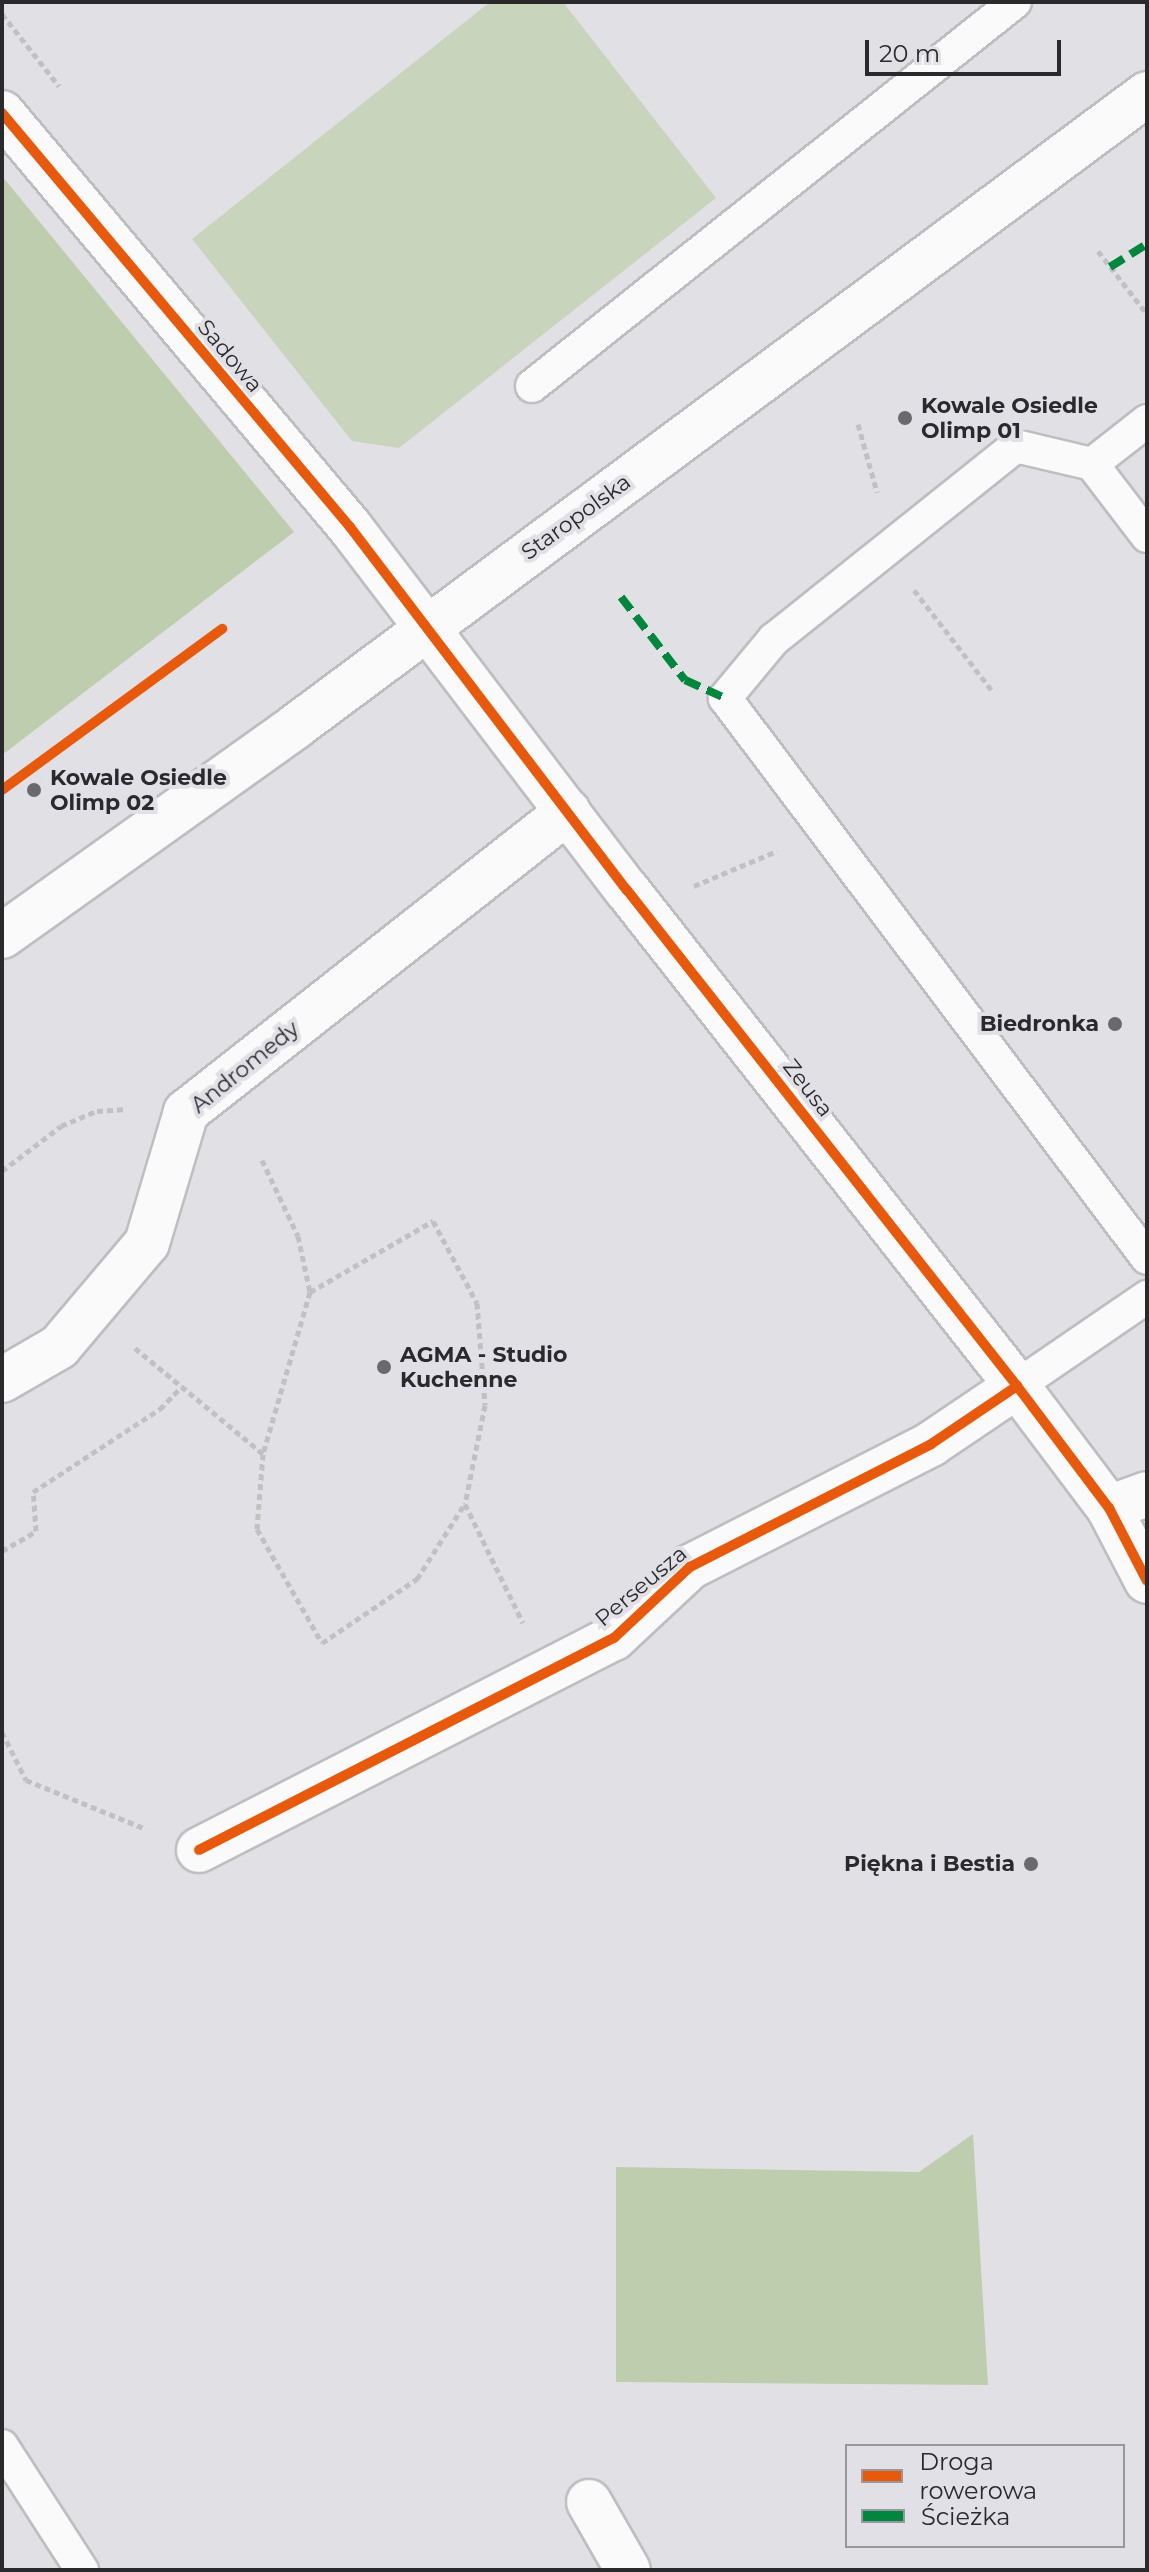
<!DOCTYPE html>
<meta charset="utf-8">
<style>
body{margin:0}
#map{position:relative;width:1149px;height:2572px;overflow:hidden;background:#e1e1e5;font-family:Montserrat,sans-serif}
div>[style]{position:absolute}
.green>*{inset:0;background:#c8d4bc}
.forest>*{inset:0;background:#becdad}
.path>*{height:5px;margin-top:-2.5px;transform-origin:0;background:repeating-linear-gradient(90deg,#c1c1c1 0 6px,transparent 0 10px)}
.roads{filter:drop-shadow(2px 0 #bebec1) drop-shadow(-2px 0 #bebec1) drop-shadow(0 2px #bebec1) drop-shadow(0 -2px #bebec1)}
.lane>*{height:32px;margin:-16px;padding:0 16px;transform-origin:16px;border-radius:16px;background:#fafafb}
.street>*{height:44px;margin:-22px;padding:0 22px;transform-origin:22px;border-radius:22px;background:#fafafb}
.secondary>*{height:44px;margin:-22px;padding:0 22px;transform-origin:22px;border-radius:22px;background:#fafafb}
.quiet>*{height:8px;margin-top:-4px;transform-origin:0;background:repeating-linear-gradient(90deg,#00873e 0 16px,transparent 0 24px)}
.cycleway>*{height:10px;margin:-5px;padding:0 5px;transform-origin:5px;border-radius:5px;background:#e8590c}
.dots>*{width:22px;height:22px;translate:-50% -50%;box-sizing:border-box;border:4px solid #e0e0e6;border-radius:50%}
span{translate:-50% -50%;white-space:nowrap;text-align:center;line-height:1.15;-webkit-text-stroke:8px #e0e0e6;paint-order:stroke}
.street-label{font-size:22px;color:#2a2a2d}
.poi-label{font-size:22px;color:#2a2a2d;font-weight:700}
.left{translate:0 -50%;text-align:left}
.right{translate:-100% -50%;text-align:right}
.frame{position:absolute;inset:0;border:4px solid #2a2a2d;pointer-events:none}
.legend{position:absolute;left:845px;top:2444px;width:280px;height:104px;box-sizing:border-box;background:#e0e0e6;border:2px solid #97979c;margin:0;padding:10px 14px;list-style:none;font-size:24px;color:#2a2a2d}
.legend li{display:flex;align-items:center;gap:16px;height:40px}
.legend b{width:40px;border:2px solid #97979c}
.scale{position:absolute;left:865px;top:40px;width:196px;height:36px;box-sizing:border-box;border:4px solid #2a2a2d;border-top:0;padding-left:10px;font-size:24px;line-height:28px;white-space:nowrap;color:#2a2a2d;-webkit-text-stroke:6px #e0e0e6;paint-order:stroke}
</style>
<div id="map">
<div class="green">
<i style="clip-path:polygon(490px 2px,563px 2px,716px 198px,399px 448px,352px 441px,192px 239px)"></i>
</div>
<div class="forest">
<i style="clip-path:polygon(2px 176px,294px 532px,2px 755px)"></i>
<i style="clip-path:polygon(973px 2134px,988px 2385px,616px 2382px,616px 2167px,919px 2172px)"></i>
</div>
<div class="path">
<i style="left:2px;top:14px;width:92px;rotate:51.6deg"></i>
<i style="left:1098px;top:251px;width:80px;rotate:52.1deg"></i>
<i style="left:858px;top:424px;width:71px;rotate:74.4deg"></i>
<i style="left:914px;top:590px;width:130px;rotate:52.2deg"></i>
<i style="left:694px;top:886px;width:90px;rotate:-22.9deg"></i>
<i style="left:262px;top:1160px;width:84px;rotate:64.7deg"></i>
<i style="left:298px;top:1236px;width:57px;rotate:77.9deg"></i>
<i style="left:310px;top:1292px;width:142px;rotate:-30deg"></i>
<i style="left:433px;top:1221px;width:93px;rotate:61.8deg"></i>
<i style="left:477px;top:1303px;width:102px;rotate:85.5deg"></i>
<i style="left:485px;top:1405px;width:101px;rotate:101.4deg"></i>
<i style="left:465px;top:1504px;width:132px;rotate:64deg"></i>
<i style="left:2px;top:1171px;width:74px;rotate:-37.3deg"></i>
<i style="left:61px;top:1126px;width:39px;rotate:-23deg"></i>
<i style="left:97px;top:1111px;width:30px;rotate:-4deg"></i>
<i style="left:310px;top:1292px;width:169px;rotate:106.2deg"></i>
<i style="left:263px;top:1454px;width:75px;rotate:94.6deg"></i>
<i style="left:257px;top:1529px;width:131px;rotate:60.3deg"></i>
<i style="left:322px;top:1643px;width:115px;rotate:-34deg"></i>
<i style="left:417px;top:1579px;width:88px;rotate:-57.6deg"></i>
<i style="left:135px;top:1348px;width:166px;rotate:39.6deg"></i>
<i style="left:2px;top:1551px;width:39px;rotate:-30deg"></i>
<i style="left:36px;top:1531px;width:39px;rotate:-94deg"></i>
<i style="left:33px;top:1492px;width:152px;rotate:-33.2deg"></i>
<i style="left:160px;top:1409px;width:30px;rotate:-46deg"></i>
<i style="left:2px;top:1732px;width:54px;rotate:63.4deg"></i>
<i style="left:26px;top:1780px;width:130px;rotate:22.2deg"></i>
</div>
<div class="roads">
<div class="lane">
<i style="left:532px;top:386px;width:617px;rotate:-38.49deg"></i>
<i style="left:1092px;top:464px;width:70px;rotate:-38deg"></i>
<i style="left:1147px;top:536px;width:91px;rotate:-127.4deg"></i>
<i style="left:1092px;top:464px;width:78px;rotate:-166.7deg"></i>
<i style="left:1016px;top:446px;width:310px;rotate:141.4deg"></i>
<i style="left:774px;top:639px;width:77px;rotate:129.7deg"></i>
<i style="left:725px;top:698px;width:701px;rotate:53deg"></i>
<i style="left:1017px;top:1386px;width:158px;rotate:-34.4deg"></i>
<i style="left:2px;top:2446px;width:148px;rotate:57.2deg"></i>
</div>
<div class="street">
<i style="left:2px;top:113px;width:541px;rotate:49.95deg"></i>
<i style="left:350px;top:527px;width:457px;rotate:52.7deg"></i>
<i style="left:627px;top:890px;width:631px;rotate:51.82deg"></i>
<i style="left:1017px;top:1386px;width:153px;rotate:53deg"></i>
<i style="left:1109px;top:1508px;width:82px;rotate:62.5deg"></i>
<i style="left:2px;top:1380px;width:66px;rotate:-30.1deg"></i>
<i style="left:59px;top:1347px;width:136px;rotate:-49.8deg"></i>
<i style="left:147px;top:1243px;width:137px;rotate:-73.4deg"></i>
<i style="left:186px;top:1112px;width:486px;rotate:-38.2deg"></i>
<i style="left:1109px;top:1508px;width:40px;rotate:-20.2deg"></i>
<i style="left:199px;top:1850px;width:466px;rotate:-27.1deg"></i>
<i style="left:614px;top:1638px;width:104px;rotate:-43.1deg"></i>
<i style="left:690px;top:1567px;width:271px;rotate:-27deg"></i>
<i style="left:931px;top:1444px;width:104px;rotate:-34deg"></i>
<i style="left:589px;top:2502px;width:78px;rotate:60.2deg"></i>
</div>
<div class="secondary">
<i style="left:2px;top:936px;width:361px;rotate:-35.5deg"></i>
<i style="left:296px;top:726px;width:1060px;rotate:-36.6deg"></i>
</div>
</div>
<div class="quiet">
<i style="left:1110px;top:267px;width:44px;rotate:-31.9deg"></i>
<i style="left:621px;top:597px;width:105px;rotate:52.4deg"></i>
<i style="left:685px;top:680px;width:44px;rotate:24.2deg"></i>
</div>
<div class="cycleway">
<i style="left:2px;top:113px;width:541px;rotate:49.95deg"></i>
<i style="left:350px;top:527px;width:457px;rotate:52.7deg"></i>
<i style="left:627px;top:890px;width:631px;rotate:51.82deg"></i>
<i style="left:1017px;top:1386px;width:153px;rotate:53deg"></i>
<i style="left:1109px;top:1508px;width:82px;rotate:62.5deg"></i>
<i style="left:2px;top:790px;width:273px;rotate:-36.2deg"></i>
<i style="left:199px;top:1850px;width:466px;rotate:-27.1deg"></i>
<i style="left:614px;top:1638px;width:104px;rotate:-43.1deg"></i>
<i style="left:690px;top:1567px;width:271px;rotate:-27deg"></i>
<i style="left:931px;top:1444px;width:104px;rotate:-34deg"></i>
</div>
<div class="dots">
<i style="left:905px;top:418px;background:#6a6a6d"></i>
<i style="left:34px;top:790px;background:#6a6a6d"></i>
<i style="left:1115px;top:1024px;background:#6a6a6d"></i>
<i style="left:384px;top:1367px;background:#6a6a6d"></i>
<i style="left:1031px;top:1864px;background:#6a6a6d"></i>
</div>
<div class="street-label">
<span style="left:230px;top:356px;rotate:50deg">Sadowa</span>
<span style="left:576px;top:517px;rotate:-36deg">Staropolska</span>
<span style="left:245px;top:1067px;rotate:-39deg">Andromedy</span>
<span style="left:808px;top:1088px;rotate:52deg">Zeusa</span>
<span style="left:641px;top:1586px;rotate:-40deg">Perseusza</span>
</div>
<div class="poi-label">
<span class="left" style="left:921px;top:418px">Kowale Osiedle<br>Olimp 01</span>
<span class="left" style="left:50px;top:790px">Kowale Osiedle<br>Olimp 02</span>
<span class="right" style="left:1099px;top:1024px">Biedronka</span>
<span class="left" style="left:400px;top:1367px">AGMA - Studio<br>Kuchenne</span>
<span class="right" style="left:1015px;top:1864px">Piękna i Bestia</span>
</div>
<div class="frame"></div>
<ul class="legend">
<li><b style="height:10px;background:#e8590c"></b>Droga rowerowa</li>
<li><b style="height:10px;background:#00873e"></b>Ścieżka</li>
</ul>
<div class="scale">20 m</div>
</div>
